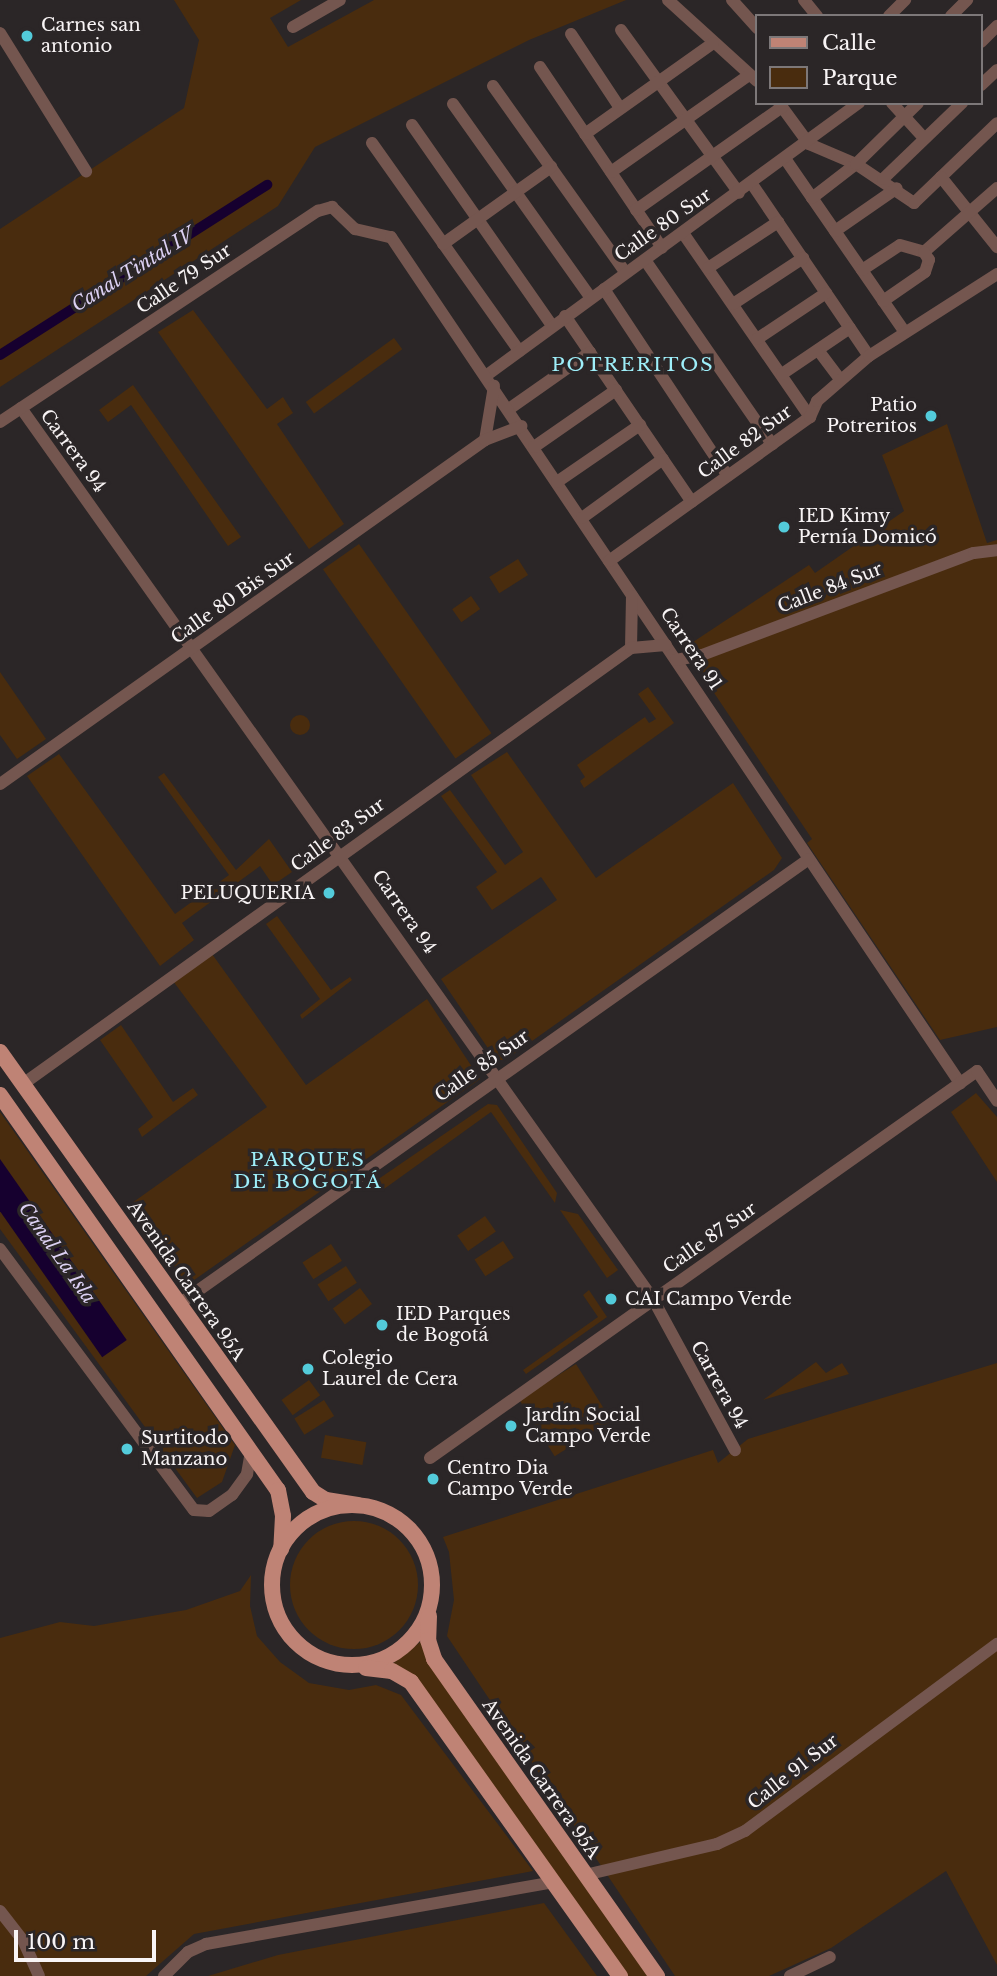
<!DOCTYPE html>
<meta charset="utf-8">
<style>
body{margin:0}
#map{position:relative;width:997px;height:1976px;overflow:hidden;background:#2b2627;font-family:"Libre Baskerville",serif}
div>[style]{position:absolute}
.green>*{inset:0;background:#492c0e;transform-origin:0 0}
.round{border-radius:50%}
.water>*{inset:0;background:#16002f;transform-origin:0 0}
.canal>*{height:10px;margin:-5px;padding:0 5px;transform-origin:5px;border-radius:5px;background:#16002f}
.minor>*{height:12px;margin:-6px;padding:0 6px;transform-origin:6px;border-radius:6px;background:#74564f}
.major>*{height:16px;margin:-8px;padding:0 8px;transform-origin:8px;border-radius:8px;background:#bf8375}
.major>.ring{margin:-8px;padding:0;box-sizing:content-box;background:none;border:16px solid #bf8375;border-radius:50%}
.dots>*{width:19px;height:19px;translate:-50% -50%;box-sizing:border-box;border:4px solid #2b2627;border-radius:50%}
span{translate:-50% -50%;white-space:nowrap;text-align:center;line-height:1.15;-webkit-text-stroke:7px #2b2627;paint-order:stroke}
.poi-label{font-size:18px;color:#f8f4f5}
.left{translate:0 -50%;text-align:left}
.right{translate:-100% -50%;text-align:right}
.street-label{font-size:18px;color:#f8f4f5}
.water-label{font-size:19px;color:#dcd1f3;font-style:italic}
.neighbourhood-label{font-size:19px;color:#9eeffa;letter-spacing:2px}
.legend{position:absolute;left:755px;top:14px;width:228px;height:91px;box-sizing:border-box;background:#2b2627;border:2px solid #7d7879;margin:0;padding:9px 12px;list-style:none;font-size:21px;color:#f8f4f5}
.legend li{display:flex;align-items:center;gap:14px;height:35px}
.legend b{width:35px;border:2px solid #7d7879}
.scale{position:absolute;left:14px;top:1930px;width:142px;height:32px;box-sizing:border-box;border:4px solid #f8f4f5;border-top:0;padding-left:9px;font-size:21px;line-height:24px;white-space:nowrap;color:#f8f4f5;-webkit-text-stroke:5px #2b2627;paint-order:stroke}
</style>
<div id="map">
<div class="green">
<i style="clip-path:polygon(174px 0,301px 0,270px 18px,288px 47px,374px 0,626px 0,529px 40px,315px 147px,278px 206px,0 387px,0 229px,184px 108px,199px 40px)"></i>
<i style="clip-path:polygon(193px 310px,267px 409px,283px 397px,293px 413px,277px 424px,344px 524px,309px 549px,158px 332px)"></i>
<i style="left:394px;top:338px;width:14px;height:109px;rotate:54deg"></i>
<i style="clip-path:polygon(133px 385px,241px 537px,228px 546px,131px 405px,108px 422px,99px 410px)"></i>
<i style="clip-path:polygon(947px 424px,987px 543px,997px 540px,997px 1027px,940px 1040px,807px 843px,812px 839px,684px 648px,809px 565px,815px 573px,904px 511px,882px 455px)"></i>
<i style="left:359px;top:544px;width:231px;height:44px;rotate:55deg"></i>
<i style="left:518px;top:559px;width:19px;height:34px;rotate:58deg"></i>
<i style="left:471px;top:596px;width:16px;height:23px;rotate:55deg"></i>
<i style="clip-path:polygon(0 672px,46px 739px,17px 759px,0 735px)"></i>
<i style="clip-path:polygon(648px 687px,674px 723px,584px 788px,580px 781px,585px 777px,577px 765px,645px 717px,649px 723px,656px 719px,638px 694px)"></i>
<i class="round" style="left:290px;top:715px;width:20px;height:20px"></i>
<i style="clip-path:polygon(507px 752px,596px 878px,733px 783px,782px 858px,774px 870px,505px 1060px,496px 1060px,441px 979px,557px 900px,541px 877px,492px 910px,476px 887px,497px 872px,441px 796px,450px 790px,505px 865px,523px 852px,471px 775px)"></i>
<i style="clip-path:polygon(59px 754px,175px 914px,229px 875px,158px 777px,164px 773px,236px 870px,269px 839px,292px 872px,273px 885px,260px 866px,182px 923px,194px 940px,160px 966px,27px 776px)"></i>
<i style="clip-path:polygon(277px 916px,331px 990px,350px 977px,352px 980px,302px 1019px,300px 1015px,320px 999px,266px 924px)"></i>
<i style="clip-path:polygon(212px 954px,306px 1085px,427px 999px,480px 1079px,187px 1285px,132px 1203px,267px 1107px,173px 981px)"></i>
<i style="clip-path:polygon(121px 1025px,173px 1102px,193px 1088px,198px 1095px,142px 1137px,138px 1129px,153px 1117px,100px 1040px)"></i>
<i style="clip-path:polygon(976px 1093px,997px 1117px,997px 1182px,951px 1112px)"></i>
<i style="clip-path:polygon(488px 1104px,497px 1105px,557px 1193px,555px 1203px,491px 1112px,384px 1189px,377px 1180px)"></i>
<i style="clip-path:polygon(0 1112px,235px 1445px,222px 1482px,197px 1498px,0 1229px)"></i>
<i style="clip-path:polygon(560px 1210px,578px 1214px,618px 1270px,607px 1278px)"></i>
<i style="left:485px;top:1216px;width:19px;height:34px;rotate:55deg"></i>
<i style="left:503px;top:1241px;width:20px;height:34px;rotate:57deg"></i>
<i style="left:331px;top:1244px;width:20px;height:34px;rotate:57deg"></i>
<i style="left:346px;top:1266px;width:20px;height:34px;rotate:57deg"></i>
<i style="left:360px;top:1288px;width:20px;height:34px;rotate:53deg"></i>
<i style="clip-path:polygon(589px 1290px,607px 1317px,526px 1374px,523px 1370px,598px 1317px,583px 1295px)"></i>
<i style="clip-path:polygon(816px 1362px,826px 1373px,842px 1363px,849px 1374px,763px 1400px)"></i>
<i style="clip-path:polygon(997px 1363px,997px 1965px,946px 1871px,831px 1948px,769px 1976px,675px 1976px,447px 1636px,454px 1600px,449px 1552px,443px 1537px,713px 1450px,718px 1463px,748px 1439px)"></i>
<i style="left:576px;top:1364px;width:67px;height:67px;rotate:58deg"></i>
<i style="left:309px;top:1380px;width:19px;height:34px;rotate:54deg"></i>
<i style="left:324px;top:1400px;width:19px;height:35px;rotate:58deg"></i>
<i style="left:325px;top:1435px;width:42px;height:23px;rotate:10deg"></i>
<i class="round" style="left:290px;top:1521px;width:128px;height:128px"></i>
<i style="clip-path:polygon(251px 1575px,250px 1606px,257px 1636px,280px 1662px,309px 1683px,349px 1690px,376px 1685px,401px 1695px,533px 1871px,194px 1934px,146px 1976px,0 1976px,0 1638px,60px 1622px,94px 1626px,186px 1610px,240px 1591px)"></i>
<i style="clip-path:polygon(424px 1639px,649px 1976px,625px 1976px,392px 1664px)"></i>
<i style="clip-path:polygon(544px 1903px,597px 1976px,208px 1976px,278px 1955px)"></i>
</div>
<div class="water">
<i style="left:0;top:1159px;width:221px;height:30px;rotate:55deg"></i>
</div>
<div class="canal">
<i style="left:0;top:355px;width:317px;rotate:-32.5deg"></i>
</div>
<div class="minor">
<i style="left:668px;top:0;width:120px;rotate:42.3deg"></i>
<i style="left:732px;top:0;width:38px;rotate:48deg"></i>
<i style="left:804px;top:0;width:21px;rotate:51deg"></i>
<i style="left:889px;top:16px;width:23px;rotate:-45deg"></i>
<i style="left:951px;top:16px;width:23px;rotate:-45deg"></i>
<i style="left:293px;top:27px;width:54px;rotate:-29.9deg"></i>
<i style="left:621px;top:30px;width:201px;rotate:54.1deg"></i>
<i style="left:0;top:33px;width:163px;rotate:58.1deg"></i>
<i style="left:571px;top:34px;width:89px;rotate:56.5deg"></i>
<i style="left:981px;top:42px;width:23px;rotate:-45deg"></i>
<i style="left:540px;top:67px;width:218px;rotate:56deg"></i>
<i style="left:981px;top:85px;width:22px;rotate:-43deg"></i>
<i style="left:493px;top:86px;width:229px;rotate:54.6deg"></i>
<i style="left:779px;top:103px;width:51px;rotate:53.8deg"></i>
<i style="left:892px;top:103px;width:47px;rotate:47.6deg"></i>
<i style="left:453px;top:104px;width:238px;rotate:54.6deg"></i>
<i style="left:412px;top:125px;width:245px;rotate:55.1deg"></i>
<i style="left:585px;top:134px;width:157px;rotate:-35.4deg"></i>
<i style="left:372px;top:143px;width:255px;rotate:54.7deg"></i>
<i style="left:809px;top:144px;width:51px;rotate:23.1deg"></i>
<i style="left:856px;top:164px;width:70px;rotate:33.9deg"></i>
<i style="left:914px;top:203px;width:115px;rotate:-43.9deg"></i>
<i style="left:786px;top:160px;width:208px;rotate:55.4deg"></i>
<i style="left:611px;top:172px;width:169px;rotate:-35.1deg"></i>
<i style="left:941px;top:177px;width:90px;rotate:51.3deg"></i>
<i style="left:883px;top:179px;width:110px;rotate:-43.9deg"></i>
<i style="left:752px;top:184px;width:208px;rotate:55.8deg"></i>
<i style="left:812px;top:198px;width:56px;rotate:-37.7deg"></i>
<i style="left:856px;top:164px;width:87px;rotate:-44.5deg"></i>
<i style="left:636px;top:210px;width:179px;rotate:-35.2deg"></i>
<i style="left:835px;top:231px;width:75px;rotate:-34.7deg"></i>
<i style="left:683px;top:233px;width:224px;rotate:55.4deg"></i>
<i style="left:443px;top:244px;width:133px;rotate:-35.5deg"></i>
<i style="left:645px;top:260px;width:224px;rotate:55.4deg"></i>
<i style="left:708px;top:268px;width:84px;rotate:-33.3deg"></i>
<i style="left:862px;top:270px;width:45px;rotate:-33.3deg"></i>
<i style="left:900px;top:245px;width:25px;rotate:16deg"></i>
<i style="left:924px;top:252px;width:97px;rotate:-41.2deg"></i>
<i style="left:604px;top:289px;width:224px;rotate:56.5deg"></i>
<i style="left:883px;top:301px;width:51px;rotate:-34.6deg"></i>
<i style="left:925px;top:272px;width:13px;rotate:-72deg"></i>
<i style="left:929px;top:260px;width:9px;rotate:-122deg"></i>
<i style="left:733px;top:304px;width:84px;rotate:-33.3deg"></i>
<i style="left:565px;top:316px;width:225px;rotate:55.7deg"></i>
<i style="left:757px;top:339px;width:83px;rotate:-33.7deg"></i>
<i style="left:818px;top:350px;width:36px;rotate:53deg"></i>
<i style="left:782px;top:374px;width:82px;rotate:-34.1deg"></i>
<i style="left:487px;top:375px;width:461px;rotate:-36.2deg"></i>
<i style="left:21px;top:408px;width:1092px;rotate:54.65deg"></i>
<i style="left:653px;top:1299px;width:172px;rotate:61.5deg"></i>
<i style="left:509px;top:409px;width:99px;rotate:-35.1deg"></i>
<i style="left:0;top:422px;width:382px;rotate:-33.6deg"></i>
<i style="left:318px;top:211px;width:15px;rotate:-16deg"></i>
<i style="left:332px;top:207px;width:32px;rotate:44deg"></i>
<i style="left:355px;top:229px;width:37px;rotate:13deg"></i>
<i style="left:391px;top:237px;width:1020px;rotate:56.08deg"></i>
<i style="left:485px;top:440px;width:55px;rotate:-80.5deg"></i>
<i style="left:534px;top:447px;width:100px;rotate:-34.8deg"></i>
<i style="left:557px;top:482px;width:101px;rotate:-34.5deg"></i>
<i style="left:582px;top:518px;width:100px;rotate:-36.1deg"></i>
<i style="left:609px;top:561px;width:247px;rotate:-35.6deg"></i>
<i style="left:810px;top:417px;width:17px;rotate:-66deg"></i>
<i style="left:817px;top:401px;width:69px;rotate:-40.9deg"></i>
<i style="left:869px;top:356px;width:152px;rotate:-32.6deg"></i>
<i style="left:631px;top:648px;width:52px;rotate:-88.9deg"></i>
<i style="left:676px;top:660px;width:26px;rotate:-11deg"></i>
<i style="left:702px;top:655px;width:290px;rotate:-20.6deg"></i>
<i style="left:974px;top:553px;width:23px;rotate:-7deg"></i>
<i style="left:0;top:784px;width:595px;rotate:-35.35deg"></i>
<i style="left:485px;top:440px;width:39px;rotate:-21deg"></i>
<i style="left:23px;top:1084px;width:748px;rotate:-35.64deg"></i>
<i style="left:631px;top:648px;width:35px;rotate:-5deg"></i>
<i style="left:0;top:1249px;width:325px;rotate:53.4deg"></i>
<i style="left:194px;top:1510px;width:15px;rotate:4deg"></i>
<i style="left:209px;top:1511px;width:28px;rotate:-35deg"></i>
<i style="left:232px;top:1495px;width:26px;rotate:-54deg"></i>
<i style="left:247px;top:1474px;width:22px;rotate:-80deg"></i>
<i style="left:179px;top:1304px;width:771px;rotate:-35.24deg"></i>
<i style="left:430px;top:1458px;width:670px;rotate:-35.28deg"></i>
<i style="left:977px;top:1071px;width:36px;rotate:56deg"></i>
<i style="left:585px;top:1875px;width:136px;rotate:-13.2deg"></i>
<i style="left:717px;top:1844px;width:31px;rotate:-25deg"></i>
<i style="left:745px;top:1831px;width:314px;rotate:-36.6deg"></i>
<i style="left:0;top:1911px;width:37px;rotate:52deg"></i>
<i style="left:23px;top:1940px;width:39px;rotate:66deg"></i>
<i style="left:164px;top:1976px;width:34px;rotate:-45deg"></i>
<i style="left:188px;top:1952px;width:20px;rotate:-24deg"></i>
<i style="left:206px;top:1944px;width:353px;rotate:-10.1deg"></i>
<i style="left:790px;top:1976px;width:44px;rotate:-25.4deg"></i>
</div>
<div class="major">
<i style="left:0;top:1052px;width:540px;rotate:54.57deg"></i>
<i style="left:313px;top:1492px;width:15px;rotate:32deg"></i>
<i style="left:326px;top:1500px;width:32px;rotate:9deg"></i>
<i style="left:0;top:1095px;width:483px;rotate:54.9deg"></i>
<i style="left:278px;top:1490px;width:26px;rotate:79deg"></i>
<i style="left:283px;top:1516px;width:33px;rotate:93deg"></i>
<i class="ring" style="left:272px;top:1505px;width:144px;height:144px"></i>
<i style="left:429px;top:1616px;width:24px;rotate:92deg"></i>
<i style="left:428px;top:1640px;width:20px;rotate:72deg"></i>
<i style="left:434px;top:1659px;width:388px;rotate:54.9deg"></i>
<i style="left:366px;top:1668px;width:26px;rotate:7deg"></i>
<i style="left:392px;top:1671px;width:22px;rotate:30deg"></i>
<i style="left:411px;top:1682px;width:361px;rotate:54.6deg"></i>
</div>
<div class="dots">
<i style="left:27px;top:36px;background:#53cbda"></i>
<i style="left:931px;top:416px;background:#53cbda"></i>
<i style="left:784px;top:527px;background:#53cbda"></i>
<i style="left:329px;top:893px;background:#53cbda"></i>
<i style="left:611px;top:1299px;background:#53cbda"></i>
<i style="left:382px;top:1325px;background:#53cbda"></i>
<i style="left:308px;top:1369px;background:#53cbda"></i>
<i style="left:511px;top:1426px;background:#53cbda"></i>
<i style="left:127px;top:1449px;background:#53cbda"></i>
<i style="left:433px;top:1479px;background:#53cbda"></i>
</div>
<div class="poi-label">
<span class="left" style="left:41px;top:36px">Carnes san<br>antonio</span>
<span class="right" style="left:917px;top:416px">Patio<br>Potreritos</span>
<span class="left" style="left:798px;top:527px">IED Kimy<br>Pernía Domicó</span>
<span class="right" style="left:315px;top:893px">PELUQUERIA</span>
<span class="left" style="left:625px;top:1299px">CAI Campo Verde</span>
<span class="left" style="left:396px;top:1325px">IED Parques<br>de Bogotá</span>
<span class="left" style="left:322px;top:1369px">Colegio<br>Laurel de Cera</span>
<span class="left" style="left:525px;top:1426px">Jardín Social<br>Campo Verde</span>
<span class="left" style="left:141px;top:1449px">Surtitodo<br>Manzano</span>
<span class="left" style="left:447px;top:1479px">Centro Dia<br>Campo Verde</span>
</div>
<div class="street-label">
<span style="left:663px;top:225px;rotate:-35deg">Calle 80 Sur</span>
<span style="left:184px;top:279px;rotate:-34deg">Calle 79 Sur</span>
<span style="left:745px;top:442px;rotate:-36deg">Calle 82 Sur</span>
<span style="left:73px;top:451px;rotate:54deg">Carrera 94</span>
<span style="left:830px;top:588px;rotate:-21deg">Calle 84 Sur</span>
<span style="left:233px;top:598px;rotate:-35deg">Calle 80 Bis Sur</span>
<span style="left:691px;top:649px;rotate:56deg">Carrera 91</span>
<span style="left:338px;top:835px;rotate:-36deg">Calle 83 Sur</span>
<span style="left:404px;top:912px;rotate:55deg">Carrera 94</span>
<span style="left:482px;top:1066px;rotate:-35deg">Calle 85 Sur</span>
<span style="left:710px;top:1238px;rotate:-35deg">Calle 87 Sur</span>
<span style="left:186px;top:1281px;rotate:55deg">Avenida Carrera 95A</span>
<span style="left:719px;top:1385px;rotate:61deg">Carrera 94</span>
<span style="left:793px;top:1772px;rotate:-38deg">Calle 91 Sur</span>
<span style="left:541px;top:1779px;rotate:55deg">Avenida Carrera 95A</span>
</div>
<div class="water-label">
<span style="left:133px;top:270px;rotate:-32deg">Canal Tintal IV</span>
<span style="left:57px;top:1253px;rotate:55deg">Canal La Isla</span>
</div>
<div class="neighbourhood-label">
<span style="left:633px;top:365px">POTRERITOS</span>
<span style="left:308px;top:1171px">PARQUES<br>DE BOGOTÁ</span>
</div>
<ul class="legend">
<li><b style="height:9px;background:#bf8375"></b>Calle</li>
<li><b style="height:19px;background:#492c0e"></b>Parque</li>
</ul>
<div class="scale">100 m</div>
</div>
